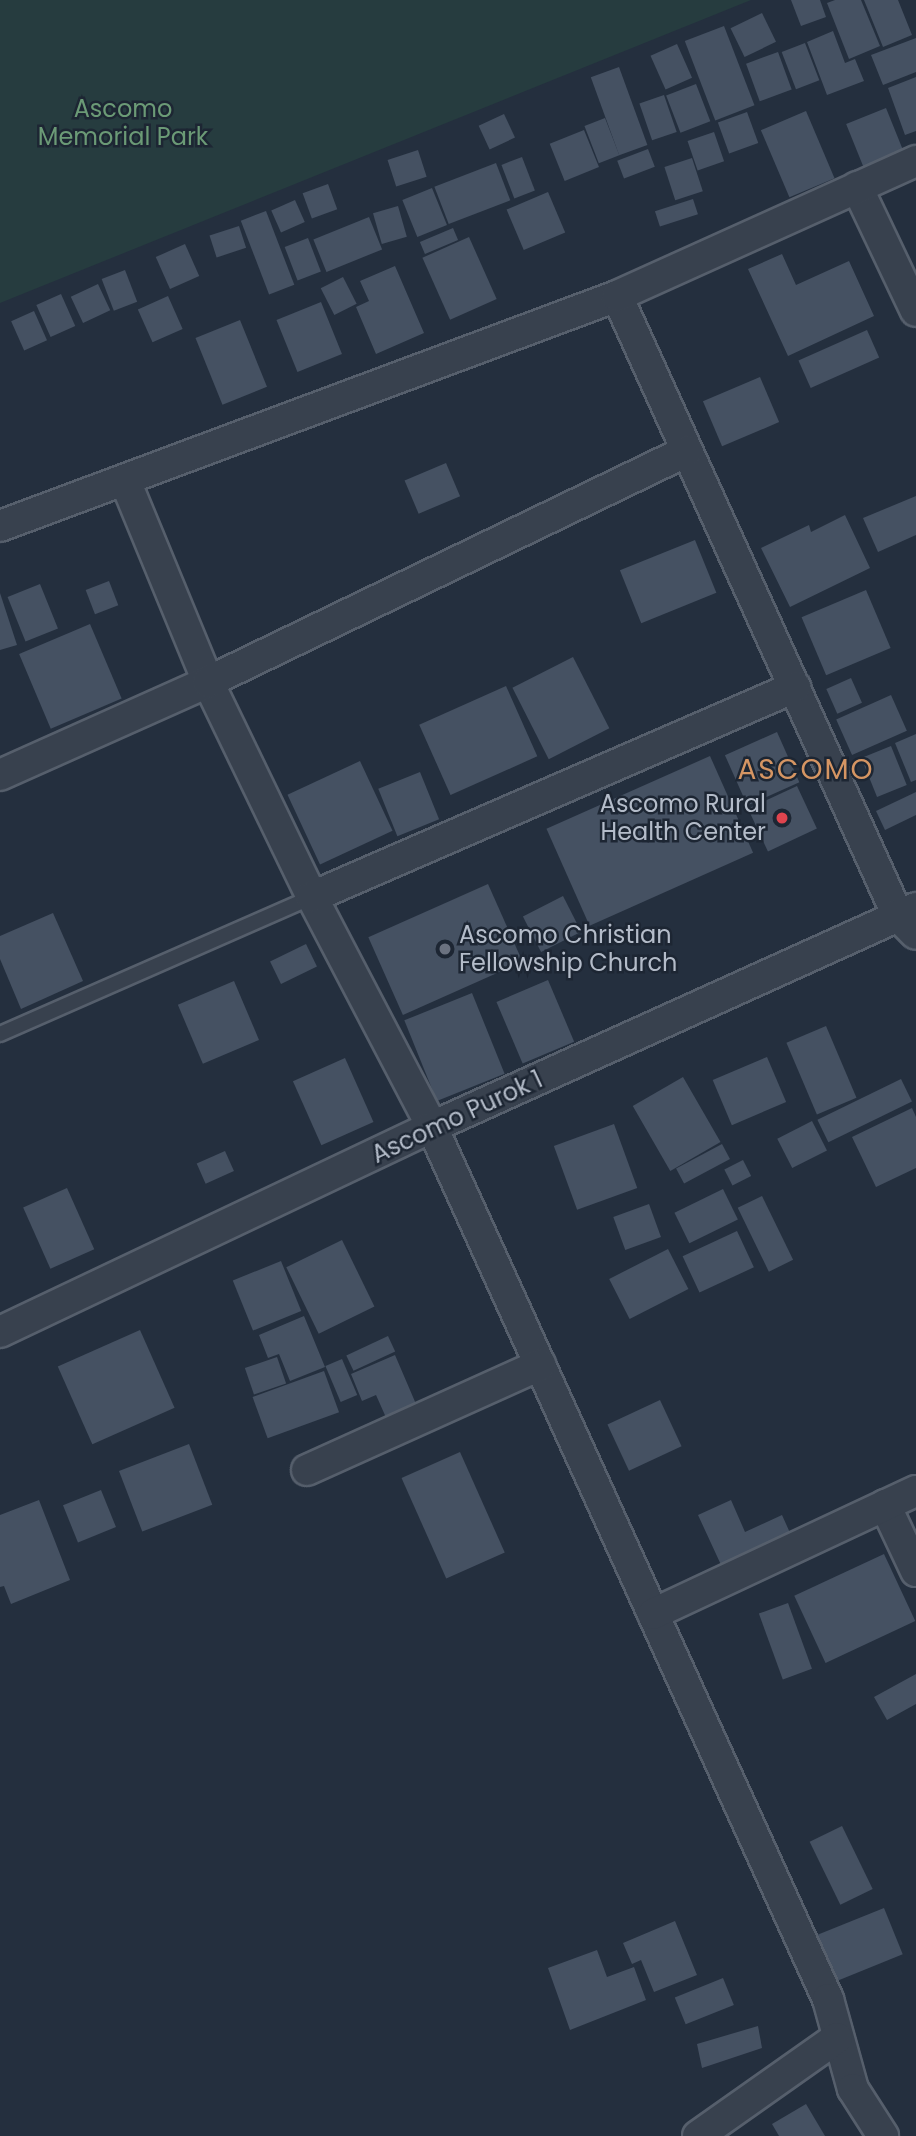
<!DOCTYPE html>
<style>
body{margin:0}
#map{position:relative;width:916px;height:2136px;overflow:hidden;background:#242f3e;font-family:Poppins,sans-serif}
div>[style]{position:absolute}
.green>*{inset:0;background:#263c3f}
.building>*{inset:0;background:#455162;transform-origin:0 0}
.roads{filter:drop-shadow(2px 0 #565f6c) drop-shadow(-2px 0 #565f6c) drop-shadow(0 2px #565f6c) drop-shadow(0 -2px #565f6c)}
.service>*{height:14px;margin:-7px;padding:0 7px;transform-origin:7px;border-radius:7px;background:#38414e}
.minor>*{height:30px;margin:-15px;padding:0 15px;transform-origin:15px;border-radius:15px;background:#38414e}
.dots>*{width:19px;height:19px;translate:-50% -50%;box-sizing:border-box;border:4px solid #1d2633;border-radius:50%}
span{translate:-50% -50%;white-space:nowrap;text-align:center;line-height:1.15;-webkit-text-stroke:5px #1d2633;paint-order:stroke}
.park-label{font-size:24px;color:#6b9a76}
.poi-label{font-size:24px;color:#b4bcc9}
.right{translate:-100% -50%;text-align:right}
.left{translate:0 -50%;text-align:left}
.street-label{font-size:24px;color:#b4bcc9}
.quarter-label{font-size:28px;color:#d59563;letter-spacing:2px}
</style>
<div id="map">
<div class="green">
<i style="clip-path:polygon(0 0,751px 0,0 303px)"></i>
</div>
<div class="building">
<i style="clip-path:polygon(791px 0,820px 0,826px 17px,801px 26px)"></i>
<i style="clip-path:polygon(835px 0,861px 0,880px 46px,849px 59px,827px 3px)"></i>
<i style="clip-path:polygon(864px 0,898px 0,912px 35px,883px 47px)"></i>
<i style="left:762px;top:13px;width:32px;height:35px;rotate:64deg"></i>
<i style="left:724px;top:26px;width:85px;height:42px;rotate:69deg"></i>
<i style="clip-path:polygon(833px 31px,845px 63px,855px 59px,864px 81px,827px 95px,807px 42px)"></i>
<i style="clip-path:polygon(916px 38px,916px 72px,883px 85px,871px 55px)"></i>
<i style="left:805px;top:43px;width:40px;height:25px;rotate:69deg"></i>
<i style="left:677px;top:44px;width:37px;height:29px;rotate:66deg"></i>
<i style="left:778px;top:52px;width:40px;height:34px;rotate:70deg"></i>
<i style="left:619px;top:67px;width:83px;height:30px;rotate:70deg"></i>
<i style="clip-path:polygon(916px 77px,916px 131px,905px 135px,888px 88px)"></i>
<i style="left:696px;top:84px;width:40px;height:32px;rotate:69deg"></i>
<i style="left:664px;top:95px;width:39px;height:26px;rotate:71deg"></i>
<i style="left:886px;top:108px;width:52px;height:43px;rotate:68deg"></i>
<i style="left:806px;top:111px;width:73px;height:49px;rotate:67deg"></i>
<i style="left:747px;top:112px;width:33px;height:31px;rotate:70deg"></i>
<i style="left:504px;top:114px;width:26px;height:28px;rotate:65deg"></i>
<i style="left:605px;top:118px;width:40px;height:22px;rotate:69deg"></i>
<i style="left:584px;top:130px;width:40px;height:37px;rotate:68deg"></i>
<i style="left:714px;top:132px;width:31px;height:28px;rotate:71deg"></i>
<i style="left:648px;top:149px;width:19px;height:33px;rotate:69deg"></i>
<i style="left:418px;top:150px;width:28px;height:32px;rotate:72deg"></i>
<i style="left:522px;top:157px;width:36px;height:22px;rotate:69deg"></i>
<i style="left:692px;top:158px;width:35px;height:29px;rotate:72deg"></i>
<i style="left:496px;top:163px;width:40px;height:66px;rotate:69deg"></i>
<i style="left:328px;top:184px;width:27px;height:27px;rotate:70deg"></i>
<i style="left:432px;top:188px;width:40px;height:32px;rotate:68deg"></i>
<i style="left:548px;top:192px;width:44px;height:45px;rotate:67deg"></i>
<i style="left:693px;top:199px;width:16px;height:40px;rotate:72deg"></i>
<i style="left:295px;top:200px;width:24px;height:26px;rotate:66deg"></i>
<i style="left:398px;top:206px;width:32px;height:26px;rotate:74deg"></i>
<i style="left:266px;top:211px;width:79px;height:27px;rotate:69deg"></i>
<i style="left:369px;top:217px;width:35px;height:60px;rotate:68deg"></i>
<i style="left:239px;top:226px;width:23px;height:31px;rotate:72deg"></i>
<i style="left:453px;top:228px;width:13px;height:36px;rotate:67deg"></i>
<i style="left:469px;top:237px;width:68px;height:51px;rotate:66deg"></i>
<i style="left:308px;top:238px;width:36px;height:25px;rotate:69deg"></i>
<i style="left:185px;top:244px;width:35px;height:32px;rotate:66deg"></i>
<i style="clip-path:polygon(782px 254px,796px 285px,849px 261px,874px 316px,788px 356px,748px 269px)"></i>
<i style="clip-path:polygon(395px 266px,424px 333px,376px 354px,356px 307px,369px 301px,360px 281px)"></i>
<i style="left:125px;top:270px;width:34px;height:25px;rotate:69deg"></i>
<i style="left:343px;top:277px;width:30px;height:25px;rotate:63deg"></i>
<i style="left:98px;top:284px;width:29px;height:30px;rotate:65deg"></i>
<i style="left:61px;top:294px;width:35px;height:27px;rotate:66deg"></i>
<i style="left:168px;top:296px;width:36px;height:33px;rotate:66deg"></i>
<i style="left:321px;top:302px;width:56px;height:48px;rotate:68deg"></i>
<i style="left:34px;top:311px;width:32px;height:25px;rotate:66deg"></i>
<i style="left:240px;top:320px;width:72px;height:48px;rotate:68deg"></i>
<i style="left:867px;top:330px;width:30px;height:75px;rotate:66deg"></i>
<i style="left:760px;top:377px;width:49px;height:62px;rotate:67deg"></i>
<i style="left:446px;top:463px;width:36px;height:45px;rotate:67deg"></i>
<i style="clip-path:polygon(916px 496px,916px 535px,878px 552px,863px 518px)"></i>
<i style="clip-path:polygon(845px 515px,870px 568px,790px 607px,761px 548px,809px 525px,811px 532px)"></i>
<i style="left:695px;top:540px;width:57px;height:81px;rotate:68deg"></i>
<i style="left:109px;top:581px;width:26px;height:25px;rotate:69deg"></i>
<i style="left:40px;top:584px;width:48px;height:35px;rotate:68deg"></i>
<i style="left:866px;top:590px;width:63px;height:70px;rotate:67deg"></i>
<i style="clip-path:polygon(0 593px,17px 645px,0 650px)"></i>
<i style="left:90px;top:624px;width:81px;height:77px;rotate:67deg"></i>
<i style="left:573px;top:657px;width:80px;height:68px;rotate:63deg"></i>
<i style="left:851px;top:678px;width:27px;height:27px;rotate:66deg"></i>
<i style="left:506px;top:686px;width:77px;height:95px;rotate:66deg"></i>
<i style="left:891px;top:695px;width:39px;height:60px;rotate:66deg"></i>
<i style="left:777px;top:732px;width:55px;height:57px;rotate:66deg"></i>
<i style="clip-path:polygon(916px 734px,916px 780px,911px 782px,895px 743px)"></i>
<i style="left:891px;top:746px;width:42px;height:32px;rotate:68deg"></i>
<i style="left:710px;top:756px;width:106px;height:179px;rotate:66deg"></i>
<i style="left:360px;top:761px;width:77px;height:80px;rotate:65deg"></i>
<i style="left:420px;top:772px;width:51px;height:45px;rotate:68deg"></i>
<i style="left:797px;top:786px;width:47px;height:54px;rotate:65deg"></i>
<i style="clip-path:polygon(916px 792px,916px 815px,885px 830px,876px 811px)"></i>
<i style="left:488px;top:884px;width:85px;height:131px;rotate:66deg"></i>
<i style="left:563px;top:896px;width:40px;height:45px;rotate:63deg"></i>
<i style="clip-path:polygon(53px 913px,83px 981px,21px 1009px,0 959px,0 936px)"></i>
<i style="left:306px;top:944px;width:25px;height:40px;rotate:64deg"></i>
<i style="left:548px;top:980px;width:67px;height:56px;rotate:67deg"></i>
<i style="left:234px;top:981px;width:64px;height:61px;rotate:67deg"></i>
<i style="left:472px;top:993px;width:87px;height:73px;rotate:68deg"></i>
<i style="left:826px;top:1026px;width:78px;height:43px;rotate:67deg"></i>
<i style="left:767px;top:1057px;width:49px;height:59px;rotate:67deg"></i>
<i style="left:345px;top:1058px;width:70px;height:57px;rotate:66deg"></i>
<i style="left:683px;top:1077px;width:75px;height:58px;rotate:60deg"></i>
<i style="left:901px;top:1079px;width:25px;height:93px;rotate:64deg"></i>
<i style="clip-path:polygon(912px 1108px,916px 1117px,916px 1168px,876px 1187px,852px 1137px)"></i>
<i style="left:812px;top:1121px;width:33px;height:39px;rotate:63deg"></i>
<i style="left:614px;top:1124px;width:68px;height:64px;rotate:70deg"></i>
<i style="left:722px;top:1144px;width:17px;height:52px;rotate:62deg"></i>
<i style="left:225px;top:1151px;width:22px;height:31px;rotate:66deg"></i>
<i style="left:743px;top:1160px;width:18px;height:21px;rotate:63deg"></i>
<i style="left:67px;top:1188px;width:67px;height:48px;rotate:66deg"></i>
<i style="left:723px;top:1189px;width:34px;height:54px;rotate:64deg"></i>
<i style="left:762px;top:1196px;width:71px;height:27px;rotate:64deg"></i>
<i style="left:649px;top:1204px;width:35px;height:38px;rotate:70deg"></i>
<i style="left:737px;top:1231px;width:40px;height:60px;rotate:65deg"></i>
<i style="left:342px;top:1240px;width:74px;height:62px;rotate:64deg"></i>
<i style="left:668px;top:1249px;width:45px;height:66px;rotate:63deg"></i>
<i style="left:281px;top:1261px;width:54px;height:52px;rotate:68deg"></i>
<i style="clip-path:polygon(304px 1316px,325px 1367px,290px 1381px,279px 1354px,268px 1358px,259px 1335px)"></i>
<i style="left:140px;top:1330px;width:85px;height:90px;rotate:66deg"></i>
<i style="left:388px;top:1336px;width:17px;height:46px;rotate:65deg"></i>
<i style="clip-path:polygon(395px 1355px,422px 1418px,392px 1431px,376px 1395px,362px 1401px,351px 1374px)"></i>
<i style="left:277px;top:1357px;width:28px;height:34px;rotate:71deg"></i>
<i style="left:342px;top:1359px;width:39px;height:18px;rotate:67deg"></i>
<i style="left:324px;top:1371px;width:44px;height:76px;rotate:70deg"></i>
<i style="left:660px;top:1400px;width:51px;height:58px;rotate:65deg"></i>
<i style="left:189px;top:1444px;width:65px;height:75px;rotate:69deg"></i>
<i style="left:460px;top:1452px;width:110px;height:64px;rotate:66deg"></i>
<i style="left:101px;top:1490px;width:40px;height:41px;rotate:68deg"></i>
<i style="clip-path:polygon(39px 1500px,70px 1580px,11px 1604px,4px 1586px,0 1587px,0 1515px)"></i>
<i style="clip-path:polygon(731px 1500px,745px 1532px,782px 1515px,791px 1535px,722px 1567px,698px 1515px)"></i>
<i style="left:884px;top:1554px;width:74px;height:99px;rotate:65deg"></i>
<i style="left:788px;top:1603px;width:70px;height:31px;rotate:70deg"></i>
<i style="clip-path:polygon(916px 1674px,916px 1704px,887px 1720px,874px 1697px)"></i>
<i style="left:842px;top:1826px;width:70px;height:36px;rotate:64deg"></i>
<i style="left:884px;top:1908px;width:50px;height:79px;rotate:68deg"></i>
<i style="clip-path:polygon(675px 1921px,697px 1975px,654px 1992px,641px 1960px,632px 1964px,623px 1943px)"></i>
<i style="clip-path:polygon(597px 1950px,607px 1977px,634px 1967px,646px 2000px,570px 2030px,548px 1968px)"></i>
<i style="left:723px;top:1978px;width:29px;height:52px;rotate:68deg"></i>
<i style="clip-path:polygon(758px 2026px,762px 2048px,702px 2068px,697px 2044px)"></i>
<i style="clip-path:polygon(806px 2104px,825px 2136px,779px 2136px,772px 2124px)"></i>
</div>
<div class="roads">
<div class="service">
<i style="left:0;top:1034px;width:341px;rotate:-23.7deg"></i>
</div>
<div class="minor">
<i style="left:857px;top:187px;width:137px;rotate:64.6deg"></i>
<i style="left:617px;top:296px;width:681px;rotate:65.62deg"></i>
<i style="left:898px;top:916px;width:25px;rotate:45deg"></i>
<i style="left:126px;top:483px;width:215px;rotate:67.6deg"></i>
<i style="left:208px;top:682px;width:239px;rotate:64.2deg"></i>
<i style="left:312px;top:897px;width:259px;rotate:62.4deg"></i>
<i style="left:432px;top:1127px;width:958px;rotate:65.58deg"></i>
<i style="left:828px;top:1999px;width:93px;rotate:74.5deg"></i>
<i style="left:853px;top:2089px;width:56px;rotate:57.4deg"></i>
<i style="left:0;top:526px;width:658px;rotate:-20.44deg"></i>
<i style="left:617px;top:296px;width:328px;rotate:-24.3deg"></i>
<i style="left:0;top:775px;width:228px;rotate:-24.1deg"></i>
<i style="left:208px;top:682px;width:532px;rotate:-25.75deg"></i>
<i style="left:312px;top:897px;width:527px;rotate:-23.5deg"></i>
<i style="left:0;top:1332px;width:478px;rotate:-25.4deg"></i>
<i style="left:432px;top:1127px;width:531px;rotate:-24.35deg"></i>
<i style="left:307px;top:1470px;width:256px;rotate:-24.3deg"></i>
<i style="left:885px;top:1505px;width:73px;rotate:64.8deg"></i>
<i style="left:653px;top:1614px;width:290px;rotate:-25.1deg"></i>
<i style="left:698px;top:2136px;width:170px;rotate:-35.2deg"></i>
</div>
</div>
<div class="dots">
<i style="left:782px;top:818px;background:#e0444e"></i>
<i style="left:445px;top:949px;background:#6b7280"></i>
</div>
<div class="park-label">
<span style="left:123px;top:123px">Ascomo<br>Memorial Park</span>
</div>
<div class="poi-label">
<span class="right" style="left:766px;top:818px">Ascomo Rural<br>Health Center</span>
<span class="left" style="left:459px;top:949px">Ascomo Christian<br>Fellowship Church</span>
</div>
<div class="street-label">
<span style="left:457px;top:1117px;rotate:-25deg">Ascomo Purok 1</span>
</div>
<div class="quarter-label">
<span style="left:806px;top:770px">ASCOMO</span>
</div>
</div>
